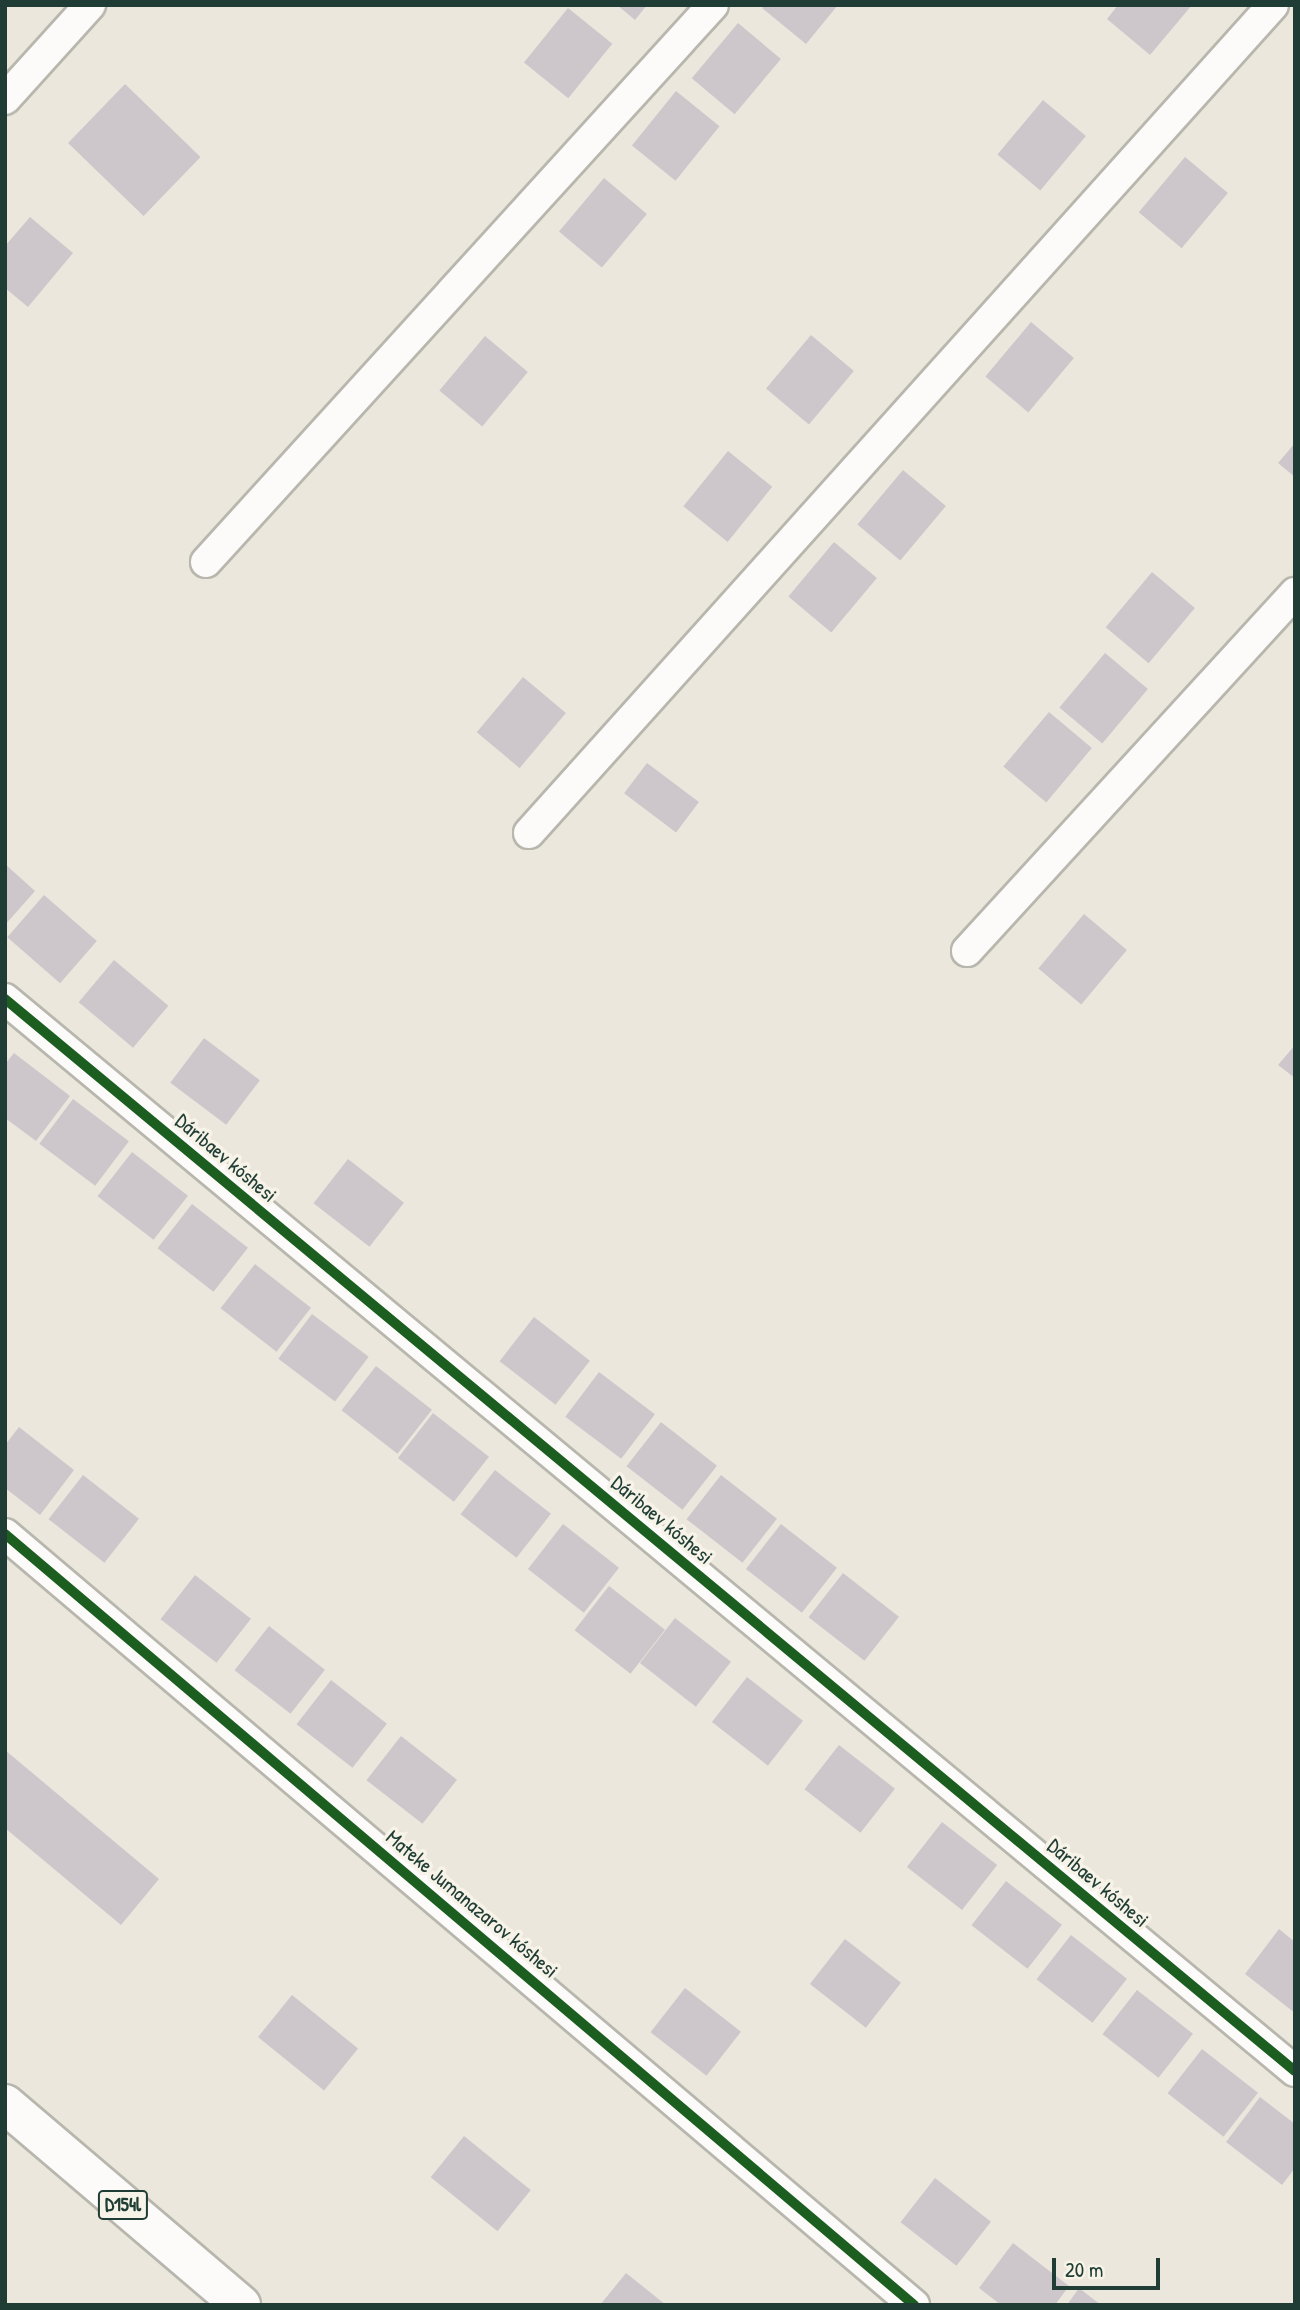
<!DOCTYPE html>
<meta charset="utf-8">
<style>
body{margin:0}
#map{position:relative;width:1300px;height:2310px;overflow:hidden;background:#ece7dc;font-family:"Patrick Hand",sans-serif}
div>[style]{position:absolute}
.building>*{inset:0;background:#cdc7cc;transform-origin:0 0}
.roads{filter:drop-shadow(2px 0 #b7b7ae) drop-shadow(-2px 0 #b7b7ae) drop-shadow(0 2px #b7b7ae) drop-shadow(0 -2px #b7b7ae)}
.street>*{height:30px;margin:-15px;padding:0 15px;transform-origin:15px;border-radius:15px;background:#fcfbfa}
.primary>*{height:38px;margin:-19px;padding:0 19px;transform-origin:19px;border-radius:19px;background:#fcfbfa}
.cycleway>*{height:10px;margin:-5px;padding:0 5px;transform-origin:5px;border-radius:5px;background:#1b5e20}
span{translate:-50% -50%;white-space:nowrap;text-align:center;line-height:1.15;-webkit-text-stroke:7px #f7f3e8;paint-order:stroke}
.shield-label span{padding:2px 5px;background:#f7f3e8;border:2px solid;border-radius:5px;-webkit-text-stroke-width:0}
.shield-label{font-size:19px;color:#1f3d34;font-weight:700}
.street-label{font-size:21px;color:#1f3d34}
.frame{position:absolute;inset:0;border:7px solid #1f3d34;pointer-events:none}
.scale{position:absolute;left:1052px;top:2258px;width:108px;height:32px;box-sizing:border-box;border:4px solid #1f3d34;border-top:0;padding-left:9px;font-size:21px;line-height:24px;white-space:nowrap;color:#1f3d34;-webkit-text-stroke:5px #f7f3e8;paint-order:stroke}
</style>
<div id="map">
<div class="building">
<i style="clip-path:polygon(617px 5px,647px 5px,635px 20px)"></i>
<i style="clip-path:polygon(765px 5px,838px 5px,806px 44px,762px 8px)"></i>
<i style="clip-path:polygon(1118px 5px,1192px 5px,1150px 55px,1107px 19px)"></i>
<i style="left:568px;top:8px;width:57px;height:70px;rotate:39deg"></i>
<i style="left:738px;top:23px;width:56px;height:72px;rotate:40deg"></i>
<i style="left:125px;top:84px;width:105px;height:82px;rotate:44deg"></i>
<i style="left:676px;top:91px;width:56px;height:70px;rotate:39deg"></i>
<i style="left:1043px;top:100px;width:56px;height:71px;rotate:40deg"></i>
<i style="left:1185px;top:157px;width:56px;height:72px;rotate:40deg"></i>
<i style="left:604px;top:178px;width:56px;height:70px;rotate:40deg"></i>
<i style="clip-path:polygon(30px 217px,73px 253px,28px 307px,5px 288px,5px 246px)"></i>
<i style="left:1031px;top:322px;width:56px;height:71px;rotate:40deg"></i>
<i style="left:811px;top:335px;width:56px;height:70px;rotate:40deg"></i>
<i style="left:485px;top:336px;width:56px;height:71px;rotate:40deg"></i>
<i style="clip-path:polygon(1295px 443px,1295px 477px,1278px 463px)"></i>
<i style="left:728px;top:451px;width:57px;height:71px;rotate:39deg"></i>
<i style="left:903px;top:470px;width:56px;height:71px;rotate:40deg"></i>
<i style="left:834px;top:542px;width:56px;height:71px;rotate:40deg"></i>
<i style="left:1152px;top:572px;width:56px;height:72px;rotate:40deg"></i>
<i style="left:1105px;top:653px;width:56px;height:71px;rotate:40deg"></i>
<i style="left:523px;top:677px;width:56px;height:72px;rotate:40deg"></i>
<i style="left:1049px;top:712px;width:56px;height:71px;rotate:40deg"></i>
<i style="left:647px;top:763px;width:65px;height:38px;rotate:37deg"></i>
<i style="clip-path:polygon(5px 864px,35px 891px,5px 925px)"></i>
<i style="left:44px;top:895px;width:70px;height:56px;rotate:41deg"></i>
<i style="left:1084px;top:914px;width:56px;height:71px;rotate:40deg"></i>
<i style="left:114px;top:960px;width:71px;height:55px;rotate:40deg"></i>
<i style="left:204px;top:1038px;width:70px;height:56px;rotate:37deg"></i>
<i style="clip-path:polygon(1295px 1045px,1295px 1078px,1278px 1065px)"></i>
<i style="clip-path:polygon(14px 1053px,70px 1096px,36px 1141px,5px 1118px,5px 1064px)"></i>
<i style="left:73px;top:1099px;width:70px;height:56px;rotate:37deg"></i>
<i style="left:132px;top:1152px;width:71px;height:56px;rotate:38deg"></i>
<i style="left:348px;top:1159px;width:71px;height:56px;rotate:38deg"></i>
<i style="left:192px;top:1204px;width:71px;height:56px;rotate:38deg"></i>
<i style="left:255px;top:1264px;width:71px;height:56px;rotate:38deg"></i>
<i style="left:312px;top:1314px;width:71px;height:56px;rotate:37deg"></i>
<i style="left:534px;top:1317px;width:71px;height:56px;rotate:38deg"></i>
<i style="left:376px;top:1366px;width:71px;height:56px;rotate:38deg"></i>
<i style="left:599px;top:1372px;width:70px;height:56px;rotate:37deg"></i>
<i style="left:433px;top:1413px;width:71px;height:57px;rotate:38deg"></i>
<i style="left:661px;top:1422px;width:71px;height:56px;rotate:38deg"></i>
<i style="clip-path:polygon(19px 1427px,74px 1470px,40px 1515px,5px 1488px,5px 1445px)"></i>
<i style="left:495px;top:1470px;width:71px;height:56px;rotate:38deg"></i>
<i style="left:83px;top:1475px;width:71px;height:56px;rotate:38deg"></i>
<i style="left:721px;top:1475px;width:71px;height:56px;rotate:38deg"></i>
<i style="left:563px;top:1524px;width:71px;height:57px;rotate:38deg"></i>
<i style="left:781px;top:1524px;width:71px;height:57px;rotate:38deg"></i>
<i style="left:843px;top:1573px;width:71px;height:56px;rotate:38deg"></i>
<i style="left:195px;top:1575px;width:71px;height:56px;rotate:38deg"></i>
<i style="left:609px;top:1586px;width:71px;height:56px;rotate:38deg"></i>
<i style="left:675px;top:1618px;width:71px;height:57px;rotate:38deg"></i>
<i style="left:269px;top:1626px;width:71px;height:56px;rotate:38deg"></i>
<i style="left:747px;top:1677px;width:71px;height:57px;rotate:38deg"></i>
<i style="left:331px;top:1680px;width:71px;height:56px;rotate:38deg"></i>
<i style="left:401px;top:1736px;width:71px;height:56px;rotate:38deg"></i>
<i style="left:839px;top:1745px;width:71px;height:56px;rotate:38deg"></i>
<i style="clip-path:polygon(5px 1750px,159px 1879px,121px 1925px,5px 1828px)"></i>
<i style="left:942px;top:1822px;width:70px;height:57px;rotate:38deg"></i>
<i style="left:1006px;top:1881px;width:71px;height:56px;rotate:38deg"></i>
<i style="clip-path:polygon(1279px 1929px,1295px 1942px,1295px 2013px,1245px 1974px)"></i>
<i style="left:1071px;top:1935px;width:71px;height:56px;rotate:38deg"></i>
<i style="left:845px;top:1939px;width:71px;height:57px;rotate:38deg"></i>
<i style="left:685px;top:1988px;width:71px;height:56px;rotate:38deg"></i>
<i style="left:1137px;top:1990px;width:71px;height:56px;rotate:38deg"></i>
<i style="left:292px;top:1995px;width:85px;height:54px;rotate:39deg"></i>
<i style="left:1202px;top:2049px;width:71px;height:56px;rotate:38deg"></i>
<i style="clip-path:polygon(1260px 2097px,1295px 2124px,1295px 2168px,1282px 2185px,1226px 2142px)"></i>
<i style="left:464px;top:2136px;width:86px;height:53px;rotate:39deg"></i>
<i style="left:935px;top:2178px;width:71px;height:56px;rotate:38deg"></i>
<i style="clip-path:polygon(1013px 2243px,1069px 2286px,1055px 2305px,1001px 2305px,979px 2288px)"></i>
<i style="clip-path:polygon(626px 2273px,666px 2305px,600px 2305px)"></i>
<i style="clip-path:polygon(1079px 2288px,1101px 2305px,1067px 2305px)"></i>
</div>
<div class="roads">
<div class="street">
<i style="left:5px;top:99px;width:127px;rotate:-47.9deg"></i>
<i style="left:206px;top:562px;width:753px;rotate:-47.69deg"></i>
<i style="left:529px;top:833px;width:1113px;rotate:-48.06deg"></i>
<i style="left:967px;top:951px;width:486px;rotate:-47.5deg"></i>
<i style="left:5px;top:999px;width:1677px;rotate:39.73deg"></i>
<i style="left:5px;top:1534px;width:1192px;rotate:40.3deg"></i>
</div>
<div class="primary">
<i style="left:5px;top:2104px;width:310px;rotate:40.4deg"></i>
</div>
</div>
<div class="cycleway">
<i style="left:5px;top:999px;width:1677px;rotate:39.73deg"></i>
<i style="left:5px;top:1534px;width:1192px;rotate:40.3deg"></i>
</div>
<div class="shield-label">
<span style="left:123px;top:2205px">D154l</span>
</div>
<div class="street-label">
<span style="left:226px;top:1158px;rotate:40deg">Dáribaev kóshesi</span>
<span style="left:662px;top:1520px;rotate:40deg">Dáribaev kóshesi</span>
<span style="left:1098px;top:1883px;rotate:40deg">Dáribaev kóshesi</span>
<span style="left:472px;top:1904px;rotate:40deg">Mateke Jumanazarov kóshesi</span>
</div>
<div class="frame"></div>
<div class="scale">20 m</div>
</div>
